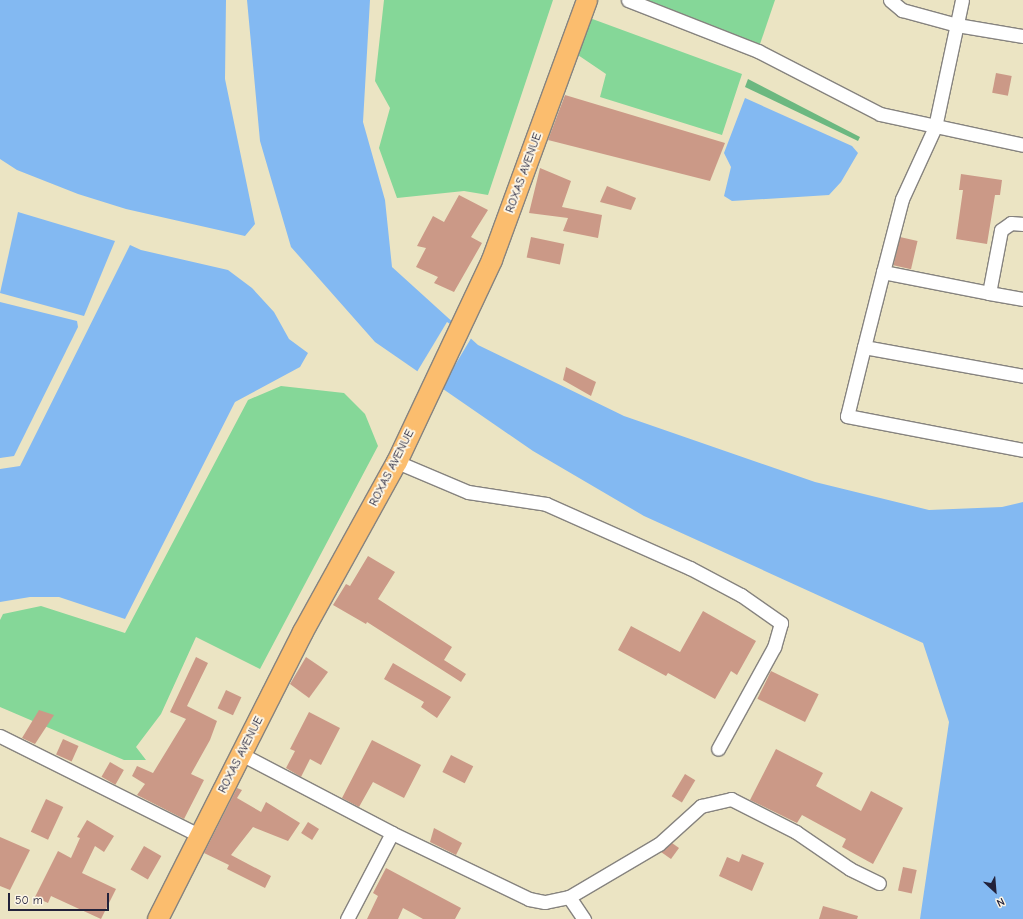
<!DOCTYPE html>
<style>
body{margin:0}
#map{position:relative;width:1023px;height:919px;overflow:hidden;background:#ebe4c3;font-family:"Comic Neue",sans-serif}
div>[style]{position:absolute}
.green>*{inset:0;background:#85d798}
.forest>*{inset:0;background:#6cb880}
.water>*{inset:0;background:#83b9f2}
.pier>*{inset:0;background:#ebe4c3;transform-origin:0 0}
.building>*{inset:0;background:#cb9987;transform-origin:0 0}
.roads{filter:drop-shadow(1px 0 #86837f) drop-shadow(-1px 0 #86837f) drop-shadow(0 1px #86837f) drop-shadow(0 -1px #86837f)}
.street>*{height:13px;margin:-6.5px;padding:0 6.5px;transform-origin:6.5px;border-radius:6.5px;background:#fff}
.primary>*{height:20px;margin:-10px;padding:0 10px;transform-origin:10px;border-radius:10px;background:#fbbd6e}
span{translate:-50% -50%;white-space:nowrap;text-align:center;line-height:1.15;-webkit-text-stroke:4px #fcf5e5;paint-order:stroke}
.street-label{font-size:12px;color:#22223b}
.north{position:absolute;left:975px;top:871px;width:40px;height:40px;-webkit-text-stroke:3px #fcf5e5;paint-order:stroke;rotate:154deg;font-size:11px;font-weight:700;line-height:16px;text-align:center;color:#22223b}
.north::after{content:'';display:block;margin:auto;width:14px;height:18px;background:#22223b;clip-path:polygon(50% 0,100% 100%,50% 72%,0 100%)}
.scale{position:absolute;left:8px;top:893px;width:101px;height:18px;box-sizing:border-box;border:2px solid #22223b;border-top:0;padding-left:5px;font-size:12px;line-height:14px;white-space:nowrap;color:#22223b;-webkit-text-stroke:3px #fcf5e5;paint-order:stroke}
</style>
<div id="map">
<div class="green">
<i style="clip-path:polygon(384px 0,553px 0,488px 195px,464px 191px,397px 198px,379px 148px,390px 108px,375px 81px)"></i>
<i style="clip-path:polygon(648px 0,775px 0,758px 50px,647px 2px)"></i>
<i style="clip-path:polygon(587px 17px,742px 74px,722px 135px,600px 97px,606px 74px,575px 53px)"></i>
<i style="clip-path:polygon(281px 386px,344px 393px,365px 414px,378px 446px,260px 669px,196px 637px,161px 714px,136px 747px,146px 760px,124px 760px,0 707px,0 620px,3px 614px,41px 606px,125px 633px,248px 400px)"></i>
</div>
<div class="forest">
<i style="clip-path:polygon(748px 79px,860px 137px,858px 141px,745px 87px)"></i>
</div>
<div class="water">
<i style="clip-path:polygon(0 0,226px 0,225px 79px,255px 224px,245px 236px,126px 209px,78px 194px,17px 170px,0 159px)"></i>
<i style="clip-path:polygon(247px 0,370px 0,363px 122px,385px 200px,392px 267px,478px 345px,624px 416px,815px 482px,929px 510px,1002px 507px,1023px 502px,1023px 919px,920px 919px,949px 722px,923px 643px,644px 516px,533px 451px,375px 342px,291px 247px,260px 141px)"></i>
<i style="clip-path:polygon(745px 98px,852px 146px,858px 153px,841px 182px,829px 195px,732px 201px,724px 196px,731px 167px,724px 153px)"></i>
<i style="clip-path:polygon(18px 212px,115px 241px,84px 316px,0 293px)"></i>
<i style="clip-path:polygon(130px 245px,141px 250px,228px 270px,252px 288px,274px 312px,289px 339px,308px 353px,300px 367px,235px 402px,125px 619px,59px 597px,30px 597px,0 602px,0 469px,20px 466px)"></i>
<i style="clip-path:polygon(0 302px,77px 321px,78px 327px,14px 456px,0 458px)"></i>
</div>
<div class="pier">
<i style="left:447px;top:322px;width:29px;height:59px;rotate:31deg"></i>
</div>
<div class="building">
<i style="left:996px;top:73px;width:16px;height:20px;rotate:11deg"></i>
<i style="clip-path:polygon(565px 95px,725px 143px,710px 181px,548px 140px)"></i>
<i style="clip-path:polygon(540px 168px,571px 181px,562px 207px,602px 215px,598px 238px,563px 231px,568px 218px,529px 213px)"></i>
<i style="clip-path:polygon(961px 174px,1002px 180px,1000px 195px,995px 195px,987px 244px,956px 239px,963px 190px,959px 190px)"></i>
<i style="clip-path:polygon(607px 186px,636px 198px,631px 210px,600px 202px)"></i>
<i style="clip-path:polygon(459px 195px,488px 210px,471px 237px,482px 243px,454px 292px,434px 283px,438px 277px,416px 267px,426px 248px,417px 246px,433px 216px,444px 222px)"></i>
<i style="left:531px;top:237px;width:34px;height:21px;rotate:12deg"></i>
<i style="left:900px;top:237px;width:18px;height:29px;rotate:13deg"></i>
<i style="clip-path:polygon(566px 367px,596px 382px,591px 396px,563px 380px)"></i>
<i style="clip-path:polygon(368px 556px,395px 572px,378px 599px,452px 647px,444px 660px,466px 674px,461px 682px,367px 622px,366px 624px,333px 605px,346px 584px,350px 586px)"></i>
<i style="clip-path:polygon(703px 611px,756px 641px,737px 675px,731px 671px,715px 699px,668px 673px,666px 676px,618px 650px,631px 626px,680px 652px)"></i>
<i style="clip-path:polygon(196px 657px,208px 663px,187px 706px,217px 721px,210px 740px,191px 774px,204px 780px,184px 819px,137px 795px,145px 784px,132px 776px,137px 766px,153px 773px,186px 719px,170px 712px)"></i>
<i style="clip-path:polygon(306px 657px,328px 672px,309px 698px,290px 684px)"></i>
<i style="clip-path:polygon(393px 663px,451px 697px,437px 718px,421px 707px,424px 702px,384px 679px)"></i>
<i style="left:771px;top:671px;width:53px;height:31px;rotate:26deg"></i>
<i style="left:226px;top:690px;width:17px;height:20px;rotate:25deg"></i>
<i style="clip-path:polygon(39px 710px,54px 715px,35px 744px,22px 738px)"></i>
<i style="clip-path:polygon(309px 712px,340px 728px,321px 765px,310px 759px,301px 777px,286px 768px,295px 751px,290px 749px)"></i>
<i style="left:63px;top:739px;width:17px;height:17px;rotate:24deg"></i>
<i style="clip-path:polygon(372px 740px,421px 765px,404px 798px,373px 782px,359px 807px,342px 798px)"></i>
<i style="clip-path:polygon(776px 749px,823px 773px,816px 786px,861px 811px,871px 791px,903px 808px,873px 864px,842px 847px,846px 839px,802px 815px,797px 823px,750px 800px)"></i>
<i style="left:451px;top:755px;width:25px;height:19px;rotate:27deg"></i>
<i style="left:110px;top:762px;width:16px;height:17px;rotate:30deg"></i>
<i style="left:685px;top:774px;width:12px;height:26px;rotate:31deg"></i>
<i style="clip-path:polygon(237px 788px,242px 790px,237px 798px,261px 812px,266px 802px,300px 823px,288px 841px,253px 827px,231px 855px,271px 876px,265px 888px,227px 869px,229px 865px,204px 853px)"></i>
<i style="left:46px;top:799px;width:19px;height:36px;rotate:25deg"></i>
<i style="clip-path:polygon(87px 820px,114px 836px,104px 852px,95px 846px,82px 873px,116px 889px,101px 919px,51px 896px,48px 903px,35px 897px,58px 851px,71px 858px,80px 838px,77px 837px)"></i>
<i style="left:308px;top:822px;width:13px;height:13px;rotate:32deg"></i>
<i style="clip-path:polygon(434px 828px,462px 843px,456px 855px,430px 842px)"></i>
<i style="clip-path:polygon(0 837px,30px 850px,10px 890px,0 886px)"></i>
<i style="clip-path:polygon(672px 843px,679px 848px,671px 859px,661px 852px)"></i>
<i style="left:144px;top:846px;width:20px;height:27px;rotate:30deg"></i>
<i style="clip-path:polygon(742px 854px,764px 863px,752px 891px,719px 876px,727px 857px,739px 862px)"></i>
<i style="left:903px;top:867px;width:14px;height:24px;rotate:12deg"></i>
<i style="clip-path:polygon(386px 868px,461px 908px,455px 919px,423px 919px,403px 908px,398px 919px,367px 919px,378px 896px,373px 893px)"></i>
<i style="clip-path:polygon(823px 906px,858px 916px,857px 919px,819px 919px)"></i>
</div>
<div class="roads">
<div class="street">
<i style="left:628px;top:0;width:140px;rotate:21.4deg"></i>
<i style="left:758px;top:51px;width:137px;rotate:27.3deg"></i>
<i style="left:880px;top:114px;width:146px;rotate:12.2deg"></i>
<i style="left:890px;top:0;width:16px;rotate:40deg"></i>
<i style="left:902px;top:10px;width:57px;rotate:15.3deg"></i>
<i style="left:957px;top:25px;width:67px;rotate:9.5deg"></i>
<i style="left:962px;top:0;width:130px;rotate:102deg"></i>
<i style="left:935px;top:127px;width:79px;rotate:114.6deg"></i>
<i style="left:902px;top:199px;width:75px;rotate:104.6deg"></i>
<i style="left:883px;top:272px;width:108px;rotate:11.2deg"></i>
<i style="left:989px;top:293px;width:64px;rotate:-79.2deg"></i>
<i style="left:1001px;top:230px;width:12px;rotate:-35deg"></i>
<i style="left:1011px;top:223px;width:12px;rotate:5deg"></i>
<i style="left:883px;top:272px;width:77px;rotate:104.2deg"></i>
<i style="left:864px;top:347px;width:162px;rotate:10.3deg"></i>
<i style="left:989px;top:293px;width:35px;rotate:10deg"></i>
<i style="left:864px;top:347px;width:71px;rotate:103.8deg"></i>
<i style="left:847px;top:416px;width:179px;rotate:10.9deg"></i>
<i style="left:397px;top:462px;width:77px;rotate:22.9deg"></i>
<i style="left:468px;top:492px;width:79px;rotate:8.7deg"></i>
<i style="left:546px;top:504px;width:158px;rotate:24deg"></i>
<i style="left:690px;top:568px;width:58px;rotate:27.9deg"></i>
<i style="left:741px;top:595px;width:49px;rotate:35deg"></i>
<i style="left:781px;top:623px;width:25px;rotate:106deg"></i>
<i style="left:774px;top:647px;width:116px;rotate:118.8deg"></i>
<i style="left:0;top:736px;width:225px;rotate:26.5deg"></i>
<i style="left:241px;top:754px;width:170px;rotate:27.6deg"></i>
<i style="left:392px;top:833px;width:152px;rotate:25.7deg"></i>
<i style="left:529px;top:899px;width:16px;rotate:11deg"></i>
<i style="left:545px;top:902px;width:25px;rotate:-12deg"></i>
<i style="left:569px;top:897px;width:104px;rotate:-30.5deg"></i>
<i style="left:659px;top:844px;width:57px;rotate:-42.1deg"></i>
<i style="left:701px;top:806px;width:31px;rotate:-13deg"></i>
<i style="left:731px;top:799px;width:73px;rotate:26.9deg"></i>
<i style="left:796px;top:832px;width:65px;rotate:34.4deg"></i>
<i style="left:850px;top:869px;width:32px;rotate:26deg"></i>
<i style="left:569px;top:897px;width:27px;rotate:56deg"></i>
<i style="left:347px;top:919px;width:97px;rotate:-62.4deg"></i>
</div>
<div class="primary">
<i style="left:158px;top:919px;width:322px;rotate:-63.2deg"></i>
<i style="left:303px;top:632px;width:194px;rotate:-61.1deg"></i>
<i style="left:397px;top:462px;width:223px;rotate:-64.8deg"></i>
<i style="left:492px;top:260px;width:277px;rotate:-69.9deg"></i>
</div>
</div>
<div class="street-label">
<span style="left:524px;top:173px;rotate:-70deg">ROXAS AVENUE</span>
<span style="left:392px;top:468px;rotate:-63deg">ROXAS AVENUE</span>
<span style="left:241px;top:755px;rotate:-63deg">ROXAS AVENUE</span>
</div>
<div class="north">N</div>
<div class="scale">50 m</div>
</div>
